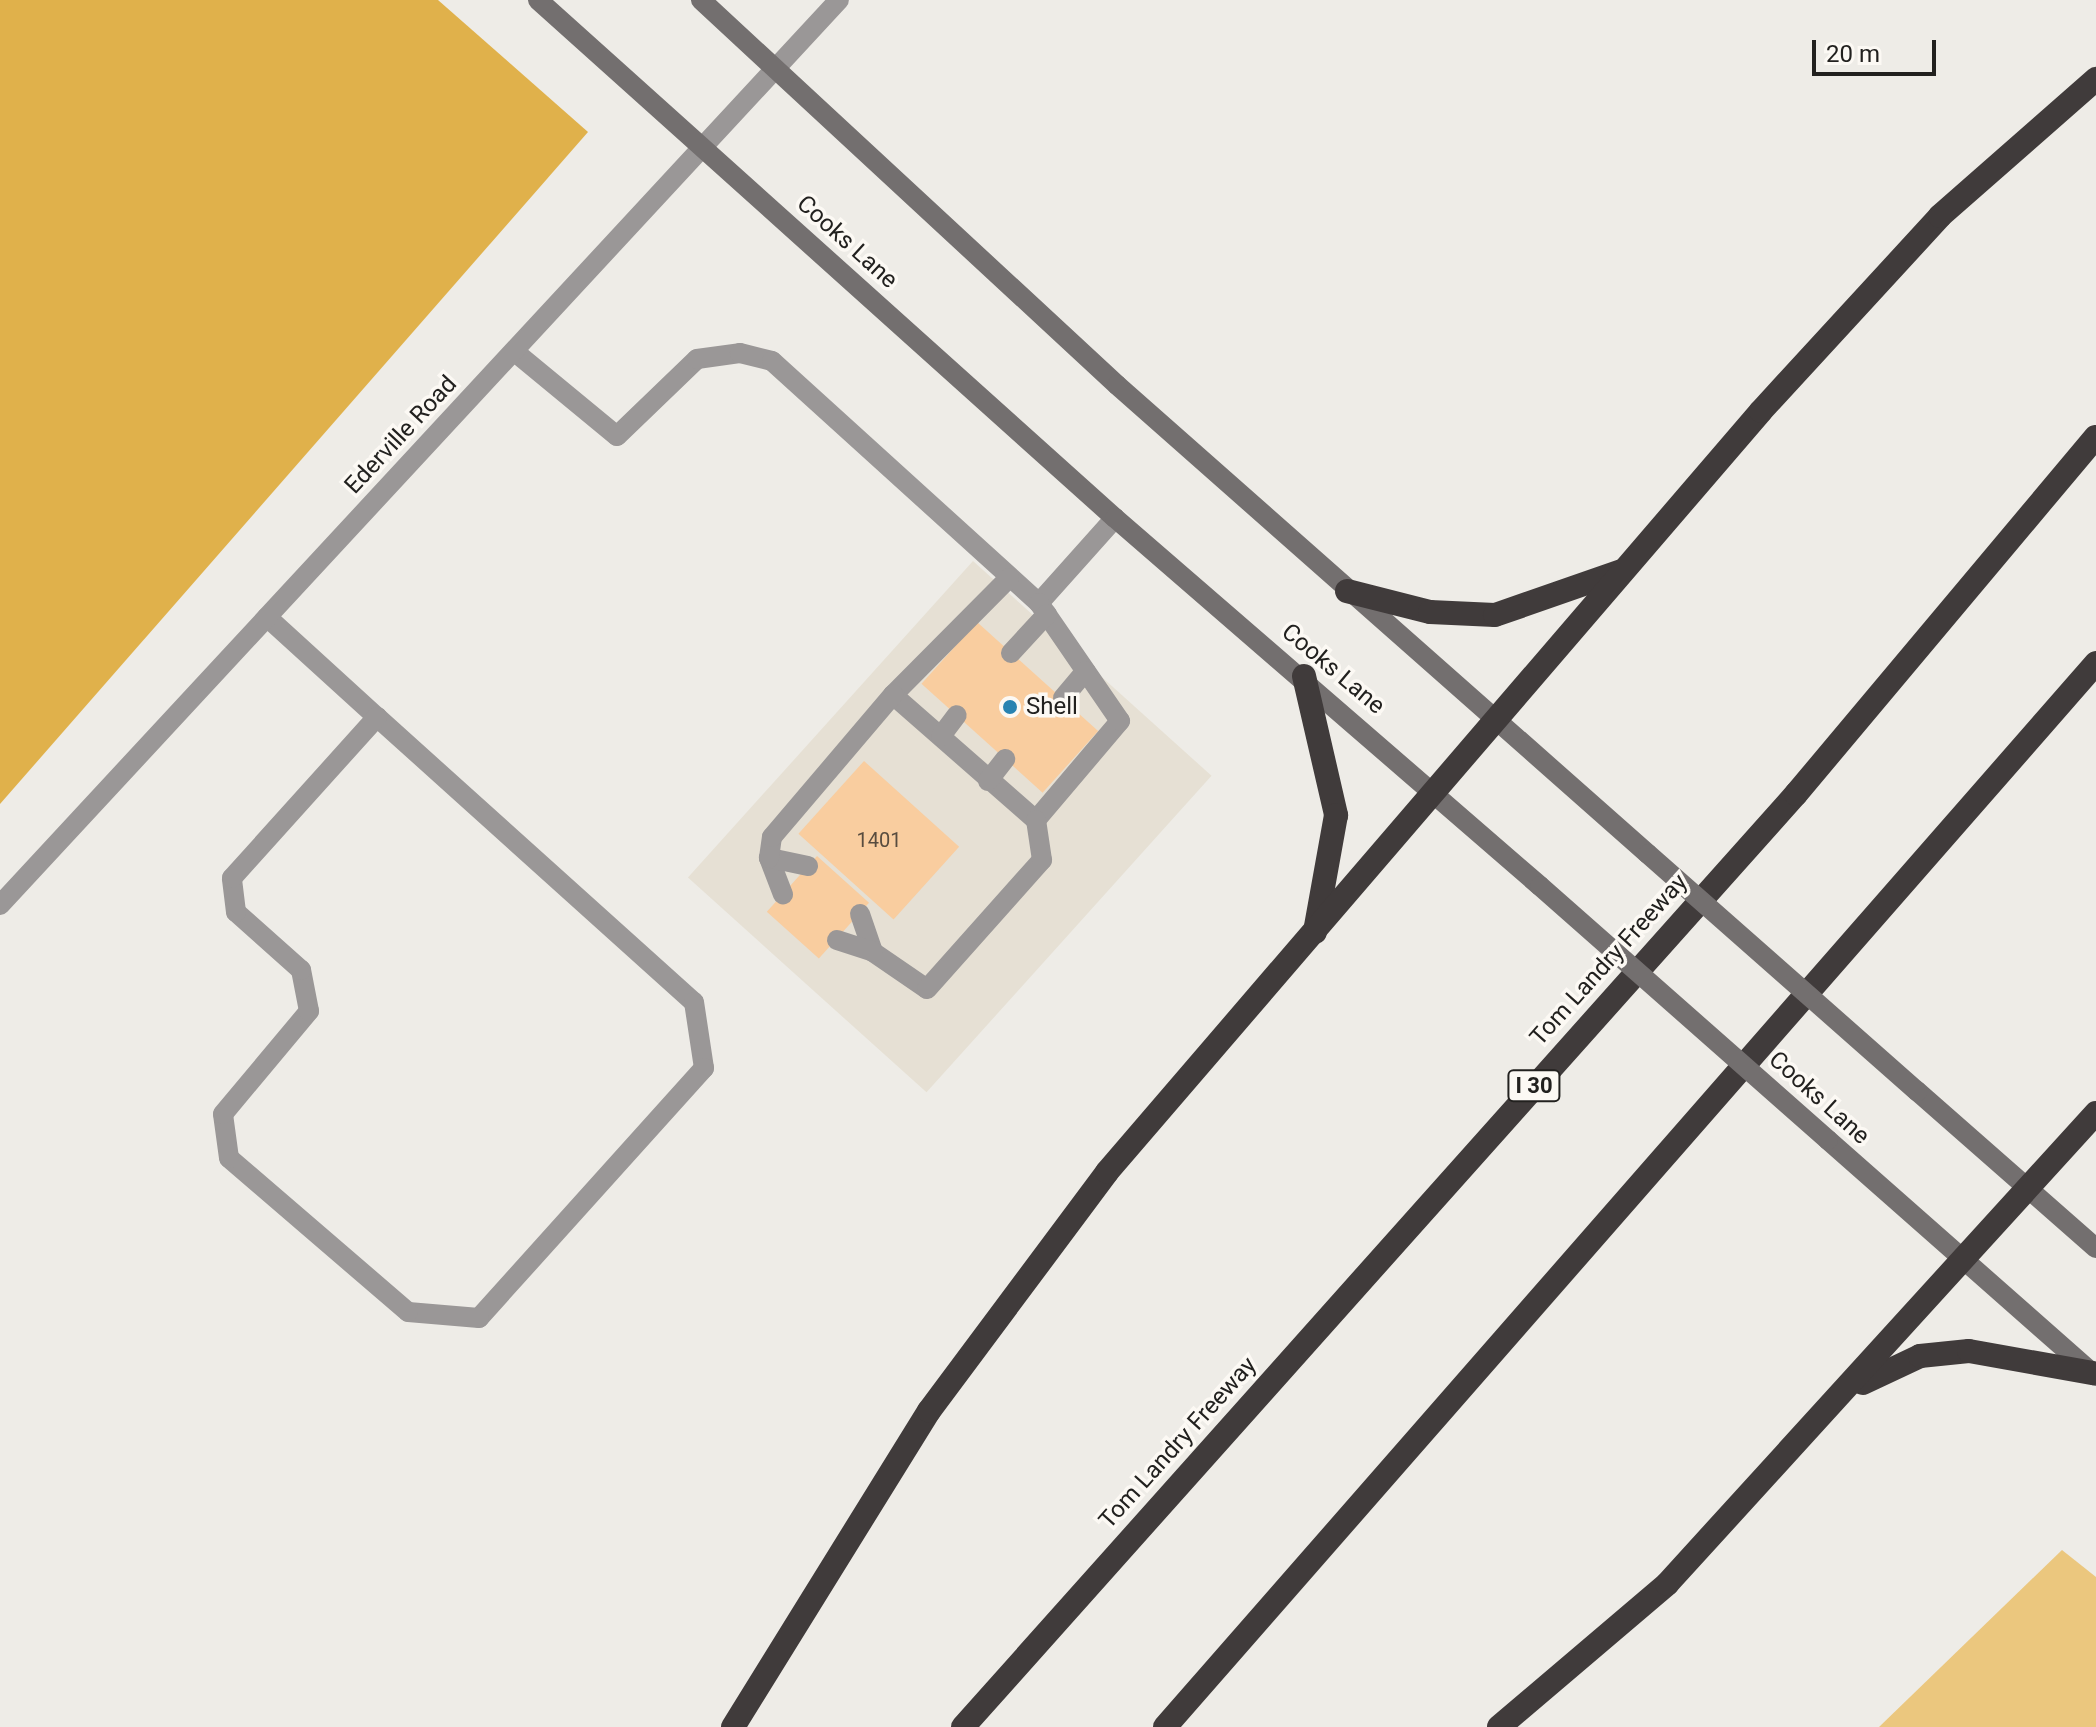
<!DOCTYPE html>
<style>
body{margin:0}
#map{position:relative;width:2096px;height:1727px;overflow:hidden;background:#eeece7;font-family:Roboto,sans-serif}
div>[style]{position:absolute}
.built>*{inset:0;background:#e6e0d4;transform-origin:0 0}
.green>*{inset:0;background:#ebc77e}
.forest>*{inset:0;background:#e0b14b}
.building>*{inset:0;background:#f9cd9f;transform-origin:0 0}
.service>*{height:20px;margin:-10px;padding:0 10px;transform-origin:10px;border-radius:10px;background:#9a9797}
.tertiary>*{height:20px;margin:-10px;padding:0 10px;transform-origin:10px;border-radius:10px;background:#9a9797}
.secondary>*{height:20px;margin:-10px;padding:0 10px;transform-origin:10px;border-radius:10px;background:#736f6f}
.motorway>*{height:24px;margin:-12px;padding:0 12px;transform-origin:12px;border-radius:12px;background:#403b3b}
.secondary-bridge>*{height:20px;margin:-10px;padding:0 10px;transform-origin:10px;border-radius:10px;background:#736f6f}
.dots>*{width:22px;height:22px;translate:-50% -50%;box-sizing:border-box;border:4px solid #fcf9f4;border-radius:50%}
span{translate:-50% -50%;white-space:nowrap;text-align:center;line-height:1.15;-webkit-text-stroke:7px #fcf9f4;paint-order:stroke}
.number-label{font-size:20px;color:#584c3f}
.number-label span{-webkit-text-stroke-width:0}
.shield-label span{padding:2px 6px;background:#fcf9f4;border:2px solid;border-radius:6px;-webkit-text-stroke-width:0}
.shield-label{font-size:22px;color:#22211f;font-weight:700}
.street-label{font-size:24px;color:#22211f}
.poi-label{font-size:24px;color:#22211f}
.left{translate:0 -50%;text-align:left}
.scale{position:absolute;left:1812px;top:40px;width:124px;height:36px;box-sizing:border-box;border:4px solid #22211f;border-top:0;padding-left:10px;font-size:24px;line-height:28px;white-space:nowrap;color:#22211f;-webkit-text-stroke:6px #fcf9f4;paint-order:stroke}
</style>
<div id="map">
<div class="built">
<i style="left:973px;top:561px;width:321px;height:426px;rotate:42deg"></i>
</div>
<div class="green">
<i style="clip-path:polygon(2062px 1550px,2096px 1577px,2096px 1727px,1879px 1727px)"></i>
</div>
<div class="forest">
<i style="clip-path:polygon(0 0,438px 0,588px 132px,0 804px)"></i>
</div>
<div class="building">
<i style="left:977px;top:622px;width:163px;height:83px;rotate:42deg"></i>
<i style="left:864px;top:761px;width:128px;height:98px;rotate:42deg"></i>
<i style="left:817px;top:856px;width:70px;height:75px;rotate:42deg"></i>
</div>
<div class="service">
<i style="left:515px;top:352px;width:132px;rotate:39.5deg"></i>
<i style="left:617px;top:436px;width:111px;rotate:-43.9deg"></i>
<i style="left:697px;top:359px;width:43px;rotate:-7.9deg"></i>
<i style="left:740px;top:353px;width:33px;rotate:14deg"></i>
<i style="left:772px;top:361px;width:360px;rotate:42.2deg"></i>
<i style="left:1039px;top:603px;width:114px;rotate:-48.2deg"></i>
<i style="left:1009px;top:578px;width:165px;rotate:134.8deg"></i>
<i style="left:893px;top:695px;width:190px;rotate:41.2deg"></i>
<i style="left:1036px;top:820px;width:130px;rotate:-49.7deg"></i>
<i style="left:1120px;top:721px;width:143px;rotate:-124.5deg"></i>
<i style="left:267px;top:617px;width:149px;rotate:42.3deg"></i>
<i style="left:377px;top:717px;width:426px;rotate:42deg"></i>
<i style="left:694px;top:1002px;width:67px;rotate:81.4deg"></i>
<i style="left:704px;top:1068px;width:336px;rotate:132deg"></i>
<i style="left:479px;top:1318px;width:71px;rotate:-175.2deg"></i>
<i style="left:408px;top:1312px;width:236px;rotate:-139.3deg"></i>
<i style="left:229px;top:1158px;width:44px;rotate:-97.8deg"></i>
<i style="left:223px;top:1114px;width:134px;rotate:-50.1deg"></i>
<i style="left:309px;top:1011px;width:42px;rotate:-101deg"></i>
<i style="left:301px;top:970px;width:87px;rotate:-138.3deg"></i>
<i style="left:236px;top:912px;width:34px;rotate:-97deg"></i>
<i style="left:232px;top:878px;width:217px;rotate:-48deg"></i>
<i style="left:1011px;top:653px;width:53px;rotate:-47.3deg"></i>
<i style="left:1063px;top:698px;width:35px;rotate:-50deg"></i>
<i style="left:941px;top:736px;width:26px;rotate:-53deg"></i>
<i style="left:988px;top:781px;width:28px;rotate:-52deg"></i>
<i style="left:769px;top:858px;width:39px;rotate:69deg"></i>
<i style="left:808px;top:866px;width:40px;rotate:-168deg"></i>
<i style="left:769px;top:858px;width:21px;rotate:-82deg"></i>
<i style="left:772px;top:837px;width:187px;rotate:-49.6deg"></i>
<i style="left:860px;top:914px;width:40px;rotate:71.1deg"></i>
<i style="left:873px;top:952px;width:65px;rotate:34.4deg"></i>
<i style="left:927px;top:989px;width:173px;rotate:-48.3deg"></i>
<i style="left:1042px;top:860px;width:40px;rotate:-98.5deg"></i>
<i style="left:837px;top:940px;width:38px;rotate:18deg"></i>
</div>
<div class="tertiary">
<i style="left:0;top:905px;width:1234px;rotate:-47.17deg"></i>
</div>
<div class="secondary">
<i style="left:538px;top:0;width:775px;rotate:41.92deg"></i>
<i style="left:1115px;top:518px;width:562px;rotate:40.89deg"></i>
<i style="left:701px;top:0;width:567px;rotate:42.78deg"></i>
<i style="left:1117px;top:385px;width:708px;rotate:41.45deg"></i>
<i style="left:1917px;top:1091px;width:238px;rotate:41.3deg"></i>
<i style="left:1828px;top:1140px;width:357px;rotate:41.4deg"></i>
</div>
<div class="motorway">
<i style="left:1347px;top:591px;width:86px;rotate:14.2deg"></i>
<i style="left:1430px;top:612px;width:65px;rotate:2.6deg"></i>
<i style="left:1495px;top:615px;width:133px;rotate:-19.2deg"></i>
<i style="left:1304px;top:676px;width:143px;rotate:77deg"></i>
<i style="left:1336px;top:815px;width:119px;rotate:100.2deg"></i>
<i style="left:1863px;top:1383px;width:63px;rotate:-25.3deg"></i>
<i style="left:1920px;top:1356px;width:49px;rotate:-5.8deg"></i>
<i style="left:1969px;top:1351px;width:126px;rotate:10.1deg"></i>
<i style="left:733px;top:1727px;width:372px;rotate:-58.2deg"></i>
<i style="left:929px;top:1411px;width:298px;rotate:-53.3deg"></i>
<i style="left:1107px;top:1172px;width:1003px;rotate:-49.32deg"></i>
<i style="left:1761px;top:411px;width:265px;rotate:-47.4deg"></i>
<i style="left:1940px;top:216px;width:208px;rotate:-41.3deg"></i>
<i style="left:963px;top:1727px;width:1251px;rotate:-48.24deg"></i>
<i style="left:1796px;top:794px;width:466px;rotate:-50deg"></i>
<i style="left:1165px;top:1727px;width:1414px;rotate:-48.81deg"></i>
<i style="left:1499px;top:1727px;width:221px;rotate:-40.4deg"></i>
<i style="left:1667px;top:1584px;width:637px;rotate:-47.67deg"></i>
</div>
<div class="secondary-bridge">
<i style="left:1648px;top:854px;width:359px;rotate:41.4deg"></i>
<i style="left:1540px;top:886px;width:384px;rotate:41.4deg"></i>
</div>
<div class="dots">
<i style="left:1010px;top:707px;background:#2983b1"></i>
</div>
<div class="number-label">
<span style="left:879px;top:840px">1401</span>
</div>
<div class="shield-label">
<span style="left:1534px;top:1086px">I 30</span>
</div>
<div class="street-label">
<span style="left:847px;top:242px;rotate:42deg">Cooks Lane</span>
<span style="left:401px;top:435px;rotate:-47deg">Ederville Road</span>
<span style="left:1333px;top:669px;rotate:40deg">Cooks Lane</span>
<span style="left:1609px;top:960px;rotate:-48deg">Tom Landry Freeway</span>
<span style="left:1819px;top:1098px;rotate:42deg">Cooks Lane</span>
<span style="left:1178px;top:1443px;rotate:-48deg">Tom Landry Freeway</span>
</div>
<div class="poi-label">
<span class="left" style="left:1026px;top:707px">Shell</span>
</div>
<div class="scale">20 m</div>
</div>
